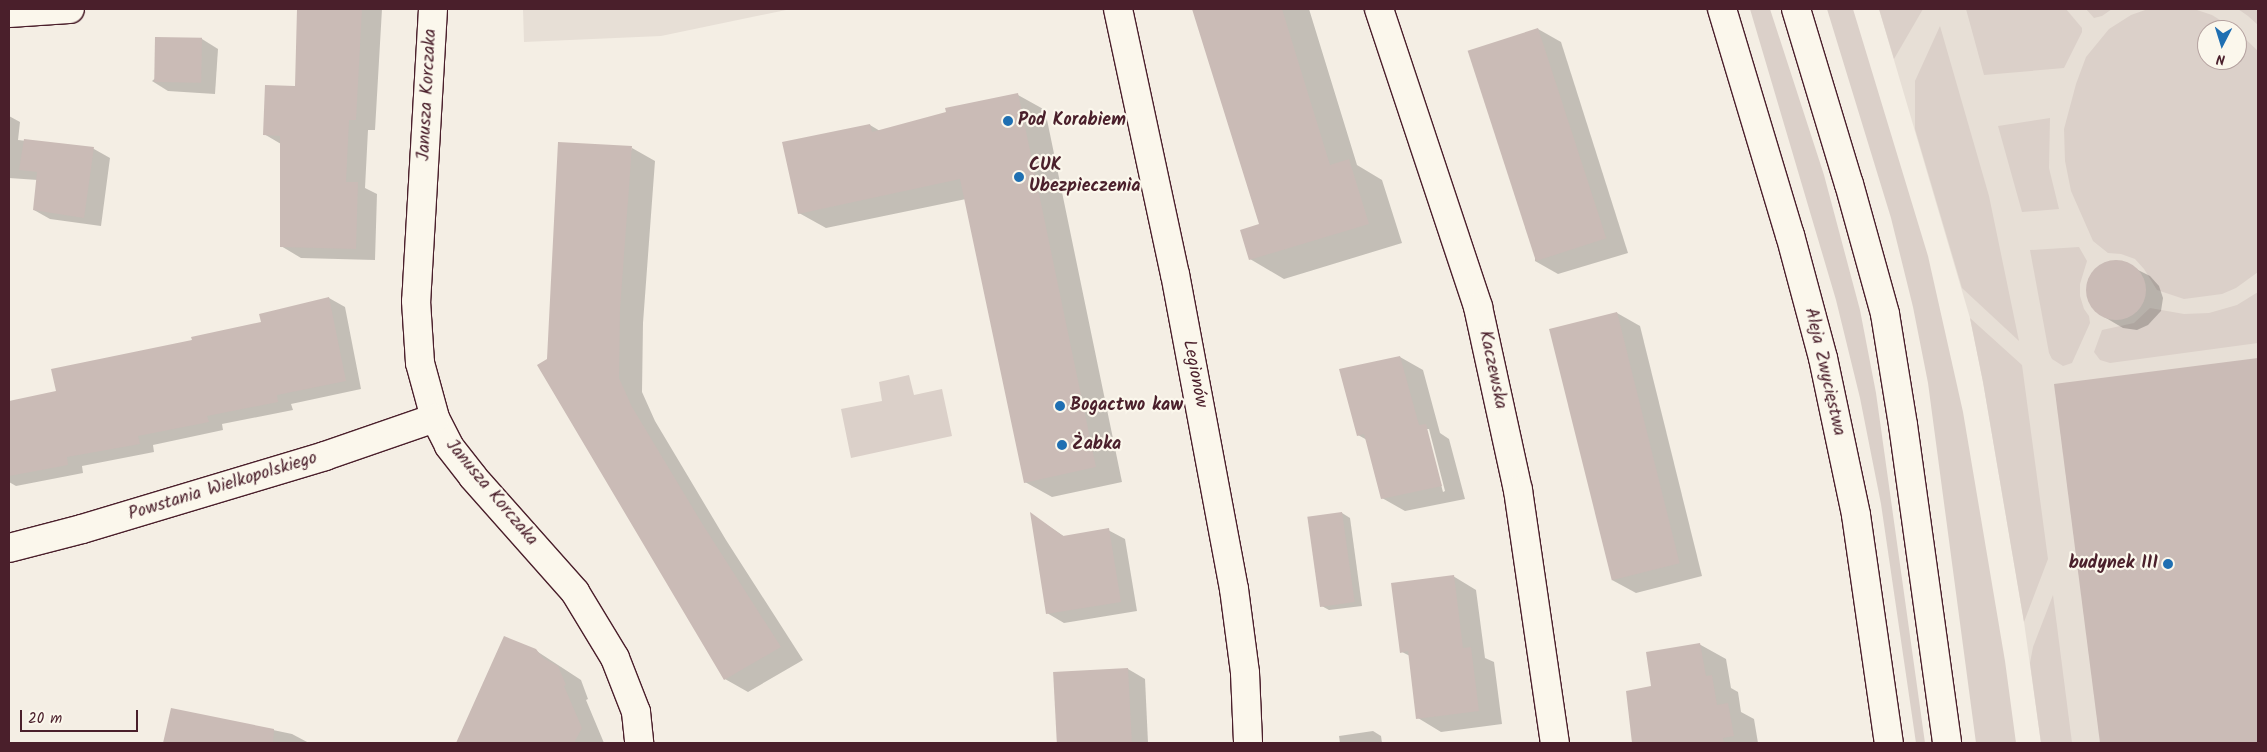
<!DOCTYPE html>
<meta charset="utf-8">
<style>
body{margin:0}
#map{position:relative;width:2267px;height:752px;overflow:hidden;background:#f4eee4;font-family:Kalam,sans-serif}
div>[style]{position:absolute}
.built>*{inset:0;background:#e7dfd6}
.green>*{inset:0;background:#dbd0c9}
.shadow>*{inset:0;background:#0003}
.building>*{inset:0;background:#cabbb6;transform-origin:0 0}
.round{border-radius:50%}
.roads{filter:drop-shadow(1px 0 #4a1f2b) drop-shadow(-1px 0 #4a1f2b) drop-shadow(0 1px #4a1f2b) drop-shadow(0 -1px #4a1f2b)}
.minor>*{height:28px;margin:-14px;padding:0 14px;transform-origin:14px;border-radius:14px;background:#fbf7ec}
.major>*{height:28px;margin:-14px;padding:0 14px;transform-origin:14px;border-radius:14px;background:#fbf7ec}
.dots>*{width:14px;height:14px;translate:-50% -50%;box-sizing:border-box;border:2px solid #fbf7ec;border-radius:50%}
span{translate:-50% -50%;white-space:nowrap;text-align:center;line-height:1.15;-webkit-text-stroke:4.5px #fbf7ec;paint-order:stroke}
.street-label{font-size:18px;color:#4a1f2b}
.poi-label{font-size:18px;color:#4a1f2b;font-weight:700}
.left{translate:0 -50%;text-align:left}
.right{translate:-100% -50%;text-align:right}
.frame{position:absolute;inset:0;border:10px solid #4a1f2b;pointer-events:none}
.north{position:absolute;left:2197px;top:20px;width:50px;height:50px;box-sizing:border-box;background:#fbf7ec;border:1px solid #b4a19f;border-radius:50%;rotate:185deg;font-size:14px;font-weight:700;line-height:20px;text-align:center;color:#4a1f2b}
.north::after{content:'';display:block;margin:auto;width:18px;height:22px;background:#1f6fb2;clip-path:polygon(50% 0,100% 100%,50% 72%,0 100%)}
.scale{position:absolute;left:20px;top:710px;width:118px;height:22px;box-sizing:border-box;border:2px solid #4a1f2b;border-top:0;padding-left:6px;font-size:15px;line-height:18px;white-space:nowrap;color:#4a1f2b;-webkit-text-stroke:4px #fbf7ec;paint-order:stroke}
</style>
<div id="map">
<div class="built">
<i style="clip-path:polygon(523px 9px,791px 9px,661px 36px,524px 42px)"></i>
<i style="clip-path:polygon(evenodd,1879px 9px,2258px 9px,2258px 743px,2041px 743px,2024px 622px,1983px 382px,1970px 318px,1879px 9px,2207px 30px,2237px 30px,2237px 60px,2207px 60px,2207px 30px)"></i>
</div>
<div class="green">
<i style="clip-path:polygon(1750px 9px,1770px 9px,1824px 175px,1860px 310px,1876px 393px,1925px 743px,1916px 743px,1881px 504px,1860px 398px,1836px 300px)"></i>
<i style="clip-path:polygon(1827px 9px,1853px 9px,1928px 256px,1963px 412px,2005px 661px,2016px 743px,1976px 743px,1928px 383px,1913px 307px,1891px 218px)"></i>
<i style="clip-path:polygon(1879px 9px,1923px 9px,1894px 59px)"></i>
<i style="clip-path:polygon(1966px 9px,2066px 9px,2082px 28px,2082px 32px,2064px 68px,1984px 75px)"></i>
<i style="clip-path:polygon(2086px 9px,2112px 9px,2102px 16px,2094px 18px)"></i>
<i style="clip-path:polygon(2148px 9px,2194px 9px,2212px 15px,2236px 30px,2207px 30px,2207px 60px,2237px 60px,2237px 31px,2258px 51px,2258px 272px,2236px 288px,2222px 294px,2184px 299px,2157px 290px,2144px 269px,2135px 259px,2121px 254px,2108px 253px,2093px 241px,2071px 191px,2065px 161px,2064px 129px,2076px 84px,2086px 57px,2109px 29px,2131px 15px)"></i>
<i style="clip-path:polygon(2238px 9px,2258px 9px,2258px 25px,2248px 16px)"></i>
<i style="clip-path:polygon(1940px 26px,1989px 196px,2019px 341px,1962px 288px,1915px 129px,1915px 81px)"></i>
<i style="clip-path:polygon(2050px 118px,2049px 168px,2059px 209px,2022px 212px,1998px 126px)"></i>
<i style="clip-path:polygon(2079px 247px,2087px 261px,2080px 284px,2080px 296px,2084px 309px,2089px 316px,2090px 323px,2072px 363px,2063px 366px,2052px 359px,2049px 353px,2030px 250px)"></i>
<i style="clip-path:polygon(2258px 292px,2258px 343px,2110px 363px,2100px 360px,2094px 352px,2102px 330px,2134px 323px,2150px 308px,2184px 314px,2209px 313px,2237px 305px)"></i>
<i style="clip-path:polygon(1970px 318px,2022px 365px,2048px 559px,2024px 622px,1983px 382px)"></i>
<i style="clip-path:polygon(909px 375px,914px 395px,942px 389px,952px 436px,851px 458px,841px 409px,882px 401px,879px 382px)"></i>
<i style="clip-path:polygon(2053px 595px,2072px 743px,2041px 743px,2030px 663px,2033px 647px)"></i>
</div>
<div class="shadow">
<i style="clip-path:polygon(298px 9px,382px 9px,375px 130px,368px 130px,365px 188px,377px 194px,375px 260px,301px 258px,281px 246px,281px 144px,264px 134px,297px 87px)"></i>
<i style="clip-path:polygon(1213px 9px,1309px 9px,1357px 165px,1382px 180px,1402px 243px,1284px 279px,1250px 259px,1260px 225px,1195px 15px)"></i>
<i style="clip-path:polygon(1538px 29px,1561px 42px,1628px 253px,1558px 274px,1535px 261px)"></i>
<i style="clip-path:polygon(202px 39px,218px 49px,215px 94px,168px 91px,152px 81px)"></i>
<i style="clip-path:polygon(1018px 95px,1045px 110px,1122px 482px,1052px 497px,1025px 482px,966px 199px,826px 228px,799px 213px,870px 125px,880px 131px)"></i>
<i style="clip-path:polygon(9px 116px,20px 122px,18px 140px,94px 149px,110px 158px,101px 226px,50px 219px,34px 210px,38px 180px,9px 178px)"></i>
<i style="clip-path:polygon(632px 148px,655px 161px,643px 323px,642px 392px,655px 421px,726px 540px,803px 660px,748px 692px,725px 679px,549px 360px)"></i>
<i style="clip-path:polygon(2120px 261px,2150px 276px,2159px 286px,2163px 298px,2161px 311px,2148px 325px,2137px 330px,2123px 328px,2106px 318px,2091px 305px,2087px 293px,2089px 280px,2102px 266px)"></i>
<i style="clip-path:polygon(329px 298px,345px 307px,361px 389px,291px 404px,293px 410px,222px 424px,223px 430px,153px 445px,154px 452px,82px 466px,83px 473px,16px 486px,9px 482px,9px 402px,58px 392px,193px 340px,262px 323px,261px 315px)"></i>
<i style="clip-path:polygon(1617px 313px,1640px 326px,1702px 576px,1636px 593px,1612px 580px)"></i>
<i style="clip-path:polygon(evenodd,1400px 357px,1423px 370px,1440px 433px,1449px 439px,1465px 499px,1405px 511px,1382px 498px,1367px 440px,1358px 435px,1400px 357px,1426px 429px,1429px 429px,1445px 491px,1443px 492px,1426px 429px)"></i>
<i style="clip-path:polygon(2258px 359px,2258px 743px,2102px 743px,2055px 385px)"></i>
<i style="clip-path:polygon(1342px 513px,1350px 518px,1362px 606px,1329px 610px,1320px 605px)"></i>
<i style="clip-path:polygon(1032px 515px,1065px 537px,1108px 530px,1125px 539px,1137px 611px,1064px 623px,1047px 613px)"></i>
<i style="clip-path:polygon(1453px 576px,1476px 590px,1485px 658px,1494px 662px,1502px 724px,1441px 732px,1418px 718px,1410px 656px,1402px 652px)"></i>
<i style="clip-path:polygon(1699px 644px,1726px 659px,1731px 688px,1738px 692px,1741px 712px,1754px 719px,1758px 743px,1633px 743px,1627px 692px,1653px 687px)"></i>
<i style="clip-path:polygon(535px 650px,581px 680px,588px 699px,586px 700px,604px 743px,466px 743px)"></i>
<i style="clip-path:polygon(1128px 669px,1145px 679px,1148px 743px,1059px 743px,1055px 674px)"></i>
<i style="clip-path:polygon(172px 709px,292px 734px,309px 743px,165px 743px)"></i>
<i style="clip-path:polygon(1373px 731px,1381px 736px,1382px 743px,1340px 743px,1339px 736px)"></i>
</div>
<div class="building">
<i style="clip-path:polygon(297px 9px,362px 9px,356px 120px,349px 120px,346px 182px,358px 182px,356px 249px,280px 247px,280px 136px,263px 135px,265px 85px,295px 86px)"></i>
<i style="clip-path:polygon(1192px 9px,1282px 9px,1330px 165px,1349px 159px,1369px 224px,1249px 260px,1240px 230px,1259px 224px)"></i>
<i style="left:1538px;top:28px;width:221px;height:74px;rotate:72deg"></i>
<i style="left:155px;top:37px;width:47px;height:45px;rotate:1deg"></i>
<i style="clip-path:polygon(1018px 93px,1096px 467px,1024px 483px,960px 179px,798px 214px,782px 142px,870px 124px,872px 132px,946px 112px,945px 108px)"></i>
<i style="clip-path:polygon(24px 139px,94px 147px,84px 218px,33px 210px,37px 172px,19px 170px)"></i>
<i style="clip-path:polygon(558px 142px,632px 146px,620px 309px,619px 378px,632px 407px,703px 525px,781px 647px,724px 680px,537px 365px,547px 359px)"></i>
<i class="round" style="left:2086px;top:260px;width:60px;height:60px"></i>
<i style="clip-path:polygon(329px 297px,346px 381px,277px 395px,278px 402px,207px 416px,209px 422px,138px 436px,140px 444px,67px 457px,68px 465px,9px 476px,9px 401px,56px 391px,51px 369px,192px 340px,191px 337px,261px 322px,259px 314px)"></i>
<i style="left:1617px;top:312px;width:259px;height:70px;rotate:76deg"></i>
<i style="clip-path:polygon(1400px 356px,1419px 425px,1426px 424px,1442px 486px,1381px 499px,1364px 434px,1357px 436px,1339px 369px)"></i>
<i style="clip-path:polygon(2258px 358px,2258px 743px,2100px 743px,2054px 384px)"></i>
<i style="clip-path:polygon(1030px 512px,1063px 536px,1109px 528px,1121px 602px,1046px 614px)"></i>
<i style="left:1342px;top:512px;width:91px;height:35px;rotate:82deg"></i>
<i style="clip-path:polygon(1454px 575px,1463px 648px,1471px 647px,1479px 711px,1416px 719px,1408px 651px,1400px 653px,1391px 583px)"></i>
<i style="clip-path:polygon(504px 636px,536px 649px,543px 658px,558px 666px,566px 685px,564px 686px,582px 728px,574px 743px,456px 743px)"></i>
<i style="clip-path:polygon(1700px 643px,1706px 676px,1712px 675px,1717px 705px,1728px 703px,1734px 736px,1723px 738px,1724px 743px,1632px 743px,1626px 691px,1651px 686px,1646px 652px)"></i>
<i style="left:1128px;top:668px;width:75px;height:75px;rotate:87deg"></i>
<i style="clip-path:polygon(171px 708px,274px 729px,273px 743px,163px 743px)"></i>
</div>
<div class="roads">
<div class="minor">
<i style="left:433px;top:9px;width:292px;rotate:93.3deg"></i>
<i style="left:416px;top:301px;width:62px;rotate:86.3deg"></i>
<i style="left:420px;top:363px;width:57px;rotate:74.7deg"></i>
<i style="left:435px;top:418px;width:31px;rotate:63deg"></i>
<i style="left:449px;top:446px;width:39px;rotate:52deg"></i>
<i style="left:473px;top:477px;width:154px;rotate:48.4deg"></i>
<i style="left:575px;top:592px;width:77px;rotate:58.8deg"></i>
<i style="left:615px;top:658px;width:58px;rotate:68.7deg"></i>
<i style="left:636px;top:712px;width:31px;rotate:84deg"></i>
<i style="left:1118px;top:9px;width:271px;rotate:77.9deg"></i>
<i style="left:1175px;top:274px;width:320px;rotate:79.4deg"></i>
<i style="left:1234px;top:589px;width:85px;rotate:82.5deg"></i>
<i style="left:1245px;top:673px;width:70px;rotate:87.5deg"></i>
<i style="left:1379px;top:9px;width:314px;rotate:71.6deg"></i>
<i style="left:1478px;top:307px;width:187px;rotate:77.7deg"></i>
<i style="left:1518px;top:490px;width:256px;rotate:81.7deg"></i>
<i style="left:9px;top:13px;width:61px;rotate:-3.8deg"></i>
<i style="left:9px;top:548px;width:75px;rotate:-14.6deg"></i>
<i style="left:82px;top:529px;width:254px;rotate:-16.7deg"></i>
<i style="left:325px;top:456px;width:116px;rotate:-19.1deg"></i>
</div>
<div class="major">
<i style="left:1722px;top:9px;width:236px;rotate:73.3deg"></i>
<i style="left:1790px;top:235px;width:127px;rotate:75deg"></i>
<i style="left:1823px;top:358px;width:160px;rotate:78.1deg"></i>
<i style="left:1856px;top:515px;width:230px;rotate:81.8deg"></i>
<i style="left:1796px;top:9px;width:183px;rotate:73.2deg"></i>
<i style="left:1849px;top:184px;width:135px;rotate:74.5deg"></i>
<i style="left:1885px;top:314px;width:112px;rotate:80.8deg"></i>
<i style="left:1903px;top:425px;width:321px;rotate:82.1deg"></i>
</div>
</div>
<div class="dots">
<i style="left:1008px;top:121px;background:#1f6fb2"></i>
<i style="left:1019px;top:177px;background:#1f6fb2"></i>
<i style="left:1060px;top:406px;background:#1f6fb2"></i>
<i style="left:1062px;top:445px;background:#1f6fb2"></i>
<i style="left:2168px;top:564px;background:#1f6fb2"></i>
</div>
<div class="street-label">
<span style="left:428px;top:95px;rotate:-87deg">Janusza Korczaka</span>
<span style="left:1492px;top:370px;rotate:78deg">Kaczewska</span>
<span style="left:1824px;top:372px;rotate:77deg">Aleja Zwycięstwa</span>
<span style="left:1194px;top:374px;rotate:79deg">Legionów</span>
<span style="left:223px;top:487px;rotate:-17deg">Powstania Wielkopolskiego</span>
<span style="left:491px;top:493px;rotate:50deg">Janusza Korczaka</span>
</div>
<div class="poi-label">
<span class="left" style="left:1018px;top:121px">Pod Korabiem</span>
<span class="left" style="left:1029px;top:177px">CUK<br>Ubezpieczenia</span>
<span class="left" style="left:1070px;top:406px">Bogactwo kaw</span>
<span class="left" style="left:1072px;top:445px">Żabka</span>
<span class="right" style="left:2158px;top:564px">budynek III</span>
</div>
<div class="frame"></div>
<div class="north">N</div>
<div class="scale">20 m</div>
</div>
